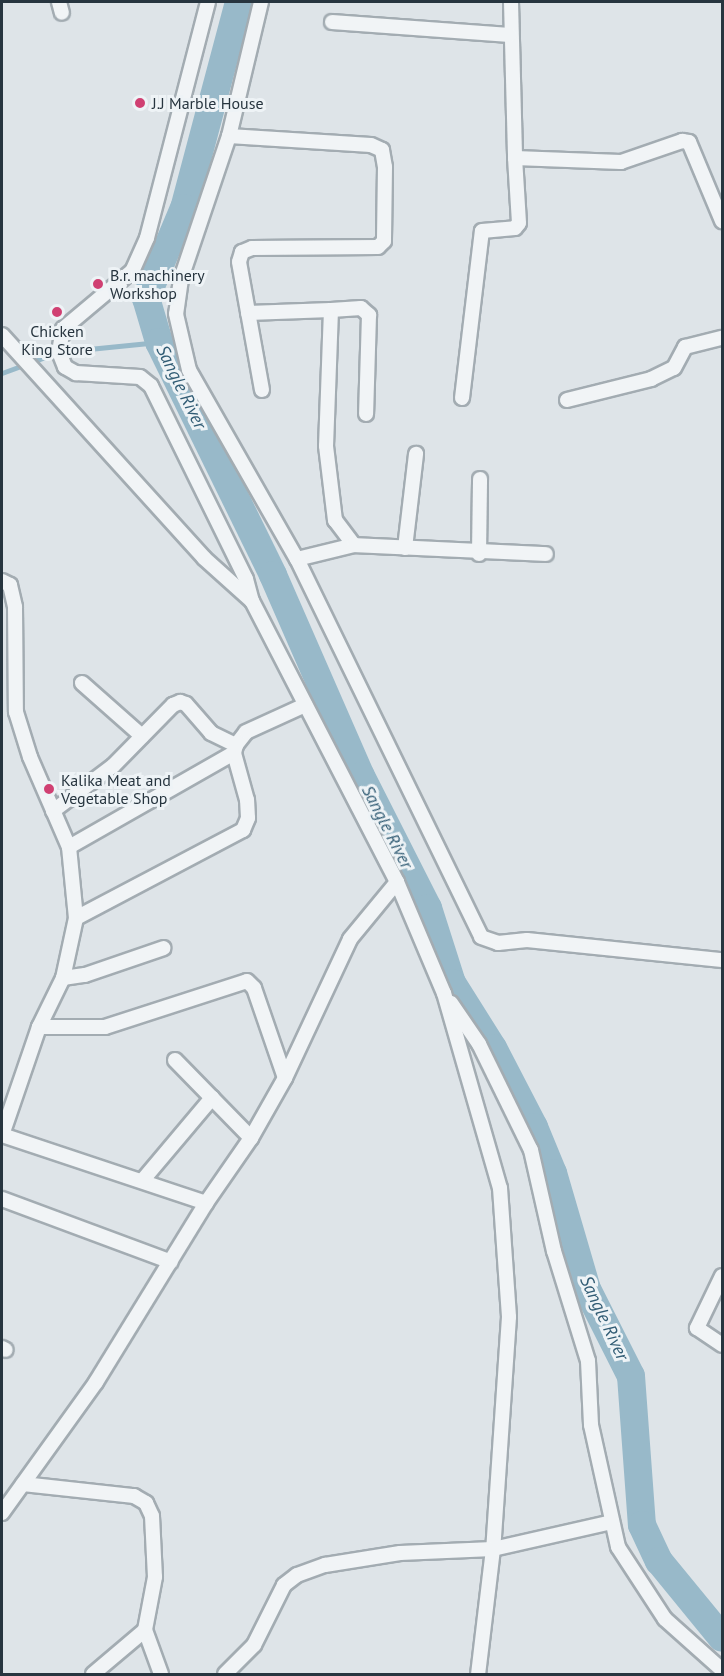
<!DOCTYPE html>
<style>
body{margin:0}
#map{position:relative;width:724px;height:1676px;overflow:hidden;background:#dee4e8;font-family:"PT Sans",sans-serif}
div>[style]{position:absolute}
.stream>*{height:4.5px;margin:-2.25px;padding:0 2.25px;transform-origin:2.25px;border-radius:2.25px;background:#98b9c9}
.river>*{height:28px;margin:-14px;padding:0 14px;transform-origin:14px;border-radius:14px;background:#98b9c9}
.roads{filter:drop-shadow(2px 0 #a3acb2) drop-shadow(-2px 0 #a3acb2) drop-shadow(0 2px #a3acb2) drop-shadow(0 -2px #a3acb2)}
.minor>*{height:14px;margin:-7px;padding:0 7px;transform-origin:7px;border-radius:7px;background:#f1f4f6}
.dots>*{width:16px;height:16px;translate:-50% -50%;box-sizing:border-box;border:3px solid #eef3f6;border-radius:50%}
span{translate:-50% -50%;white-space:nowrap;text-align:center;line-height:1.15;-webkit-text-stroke:6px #eef3f6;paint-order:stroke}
.poi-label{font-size:16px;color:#27353f}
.left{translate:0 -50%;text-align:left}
.water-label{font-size:18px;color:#315c74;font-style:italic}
.frame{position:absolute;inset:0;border:3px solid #27353f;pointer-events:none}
</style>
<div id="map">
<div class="stream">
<i style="left:2px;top:373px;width:61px;rotate:-20.2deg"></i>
<i style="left:59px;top:352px;width:100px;rotate:-5.7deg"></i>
</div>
<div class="river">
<i style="left:239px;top:2px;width:213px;rotate:104.9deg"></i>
<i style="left:184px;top:208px;width:98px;rotate:112.9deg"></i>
<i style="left:146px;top:298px;width:46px;rotate:73.5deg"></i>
<i style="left:159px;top:342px;width:259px;rotate:63.9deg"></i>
<i style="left:273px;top:575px;width:219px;rotate:66.4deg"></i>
<i style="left:361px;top:776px;width:148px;rotate:63.1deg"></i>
<i style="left:428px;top:908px;width:79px;rotate:72.3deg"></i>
<i style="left:452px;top:983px;width:77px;rotate:57.8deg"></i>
<i style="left:493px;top:1048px;width:89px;rotate:62.6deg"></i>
<i style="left:534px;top:1127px;width:50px;rotate:67.6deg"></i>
<i style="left:553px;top:1173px;width:121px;rotate:73.7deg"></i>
<i style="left:587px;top:1289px;width:97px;rotate:63.2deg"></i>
<i style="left:631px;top:1376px;width:149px;rotate:85.8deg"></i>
<i style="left:642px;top:1525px;width:40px;rotate:65deg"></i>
<i style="left:659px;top:1561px;width:99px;rotate:50.7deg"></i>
</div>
<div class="roads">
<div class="minor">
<i style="left:59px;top:2px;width:11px;rotate:75deg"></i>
<i style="left:208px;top:2px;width:244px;rotate:104.5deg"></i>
<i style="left:147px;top:238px;width:36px;rotate:114deg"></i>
<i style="left:132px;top:271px;width:90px;rotate:140deg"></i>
<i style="left:63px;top:329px;width:23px;rotate:100deg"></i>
<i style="left:59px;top:352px;width:16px;rotate:68deg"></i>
<i style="left:65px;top:367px;width:13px;rotate:29deg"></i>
<i style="left:76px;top:373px;width:64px;rotate:3.6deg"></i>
<i style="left:140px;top:377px;width:14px;rotate:39deg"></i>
<i style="left:151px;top:386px;width:215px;rotate:63.8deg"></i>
<i style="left:246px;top:579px;width:23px;rotate:75deg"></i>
<i style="left:261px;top:2px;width:138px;rotate:103.4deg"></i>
<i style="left:229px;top:136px;width:151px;rotate:108.6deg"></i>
<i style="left:181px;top:279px;width:35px;rotate:98deg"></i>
<i style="left:176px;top:314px;width:57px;rotate:76.9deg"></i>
<i style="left:189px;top:370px;width:218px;rotate:60.3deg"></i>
<i style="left:297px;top:559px;width:420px;rotate:64deg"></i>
<i style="left:481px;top:937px;width:18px;rotate:19deg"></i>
<i style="left:498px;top:943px;width:29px;rotate:-6deg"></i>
<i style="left:527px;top:940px;width:196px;rotate:5.9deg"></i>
<i style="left:511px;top:2px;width:156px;rotate:88.5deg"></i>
<i style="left:515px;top:158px;width:106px;rotate:2.2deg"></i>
<i style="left:621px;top:162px;width:65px;rotate:-19deg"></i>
<i style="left:682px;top:141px;width:7px;rotate:8deg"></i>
<i style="left:689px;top:142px;width:86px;rotate:67.3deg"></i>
<i style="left:332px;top:22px;width:178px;rotate:4.2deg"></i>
<i style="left:229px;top:136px;width:142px;rotate:3.6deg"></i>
<i style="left:371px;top:145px;width:12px;rotate:24deg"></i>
<i style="left:382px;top:150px;width:17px;rotate:80deg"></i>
<i style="left:385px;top:167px;width:74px;rotate:90.8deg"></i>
<i style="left:384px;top:241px;width:8px;rotate:135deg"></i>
<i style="left:378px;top:247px;width:126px;rotate:179.5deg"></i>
<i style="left:252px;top:248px;width:11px;rotate:158deg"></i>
<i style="left:242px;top:252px;width:10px;rotate:107deg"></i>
<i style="left:239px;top:262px;width:130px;rotate:79.8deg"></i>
<i style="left:331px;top:310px;width:30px;rotate:-4deg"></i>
<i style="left:361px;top:308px;width:11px;rotate:41deg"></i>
<i style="left:369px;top:315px;width:99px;rotate:91.7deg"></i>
<i style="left:248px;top:313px;width:83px;rotate:-2.1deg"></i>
<i style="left:331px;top:310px;width:136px;rotate:92.1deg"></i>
<i style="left:326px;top:446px;width:75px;rotate:83.1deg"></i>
<i style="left:335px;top:520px;width:31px;rotate:53deg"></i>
<i style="left:2px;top:335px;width:301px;rotate:47.8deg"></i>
<i style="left:204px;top:558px;width:64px;rotate:41.9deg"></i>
<i style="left:252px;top:601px;width:316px;rotate:62.7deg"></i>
<i style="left:397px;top:882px;width:121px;rotate:67.1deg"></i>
<i style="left:444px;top:993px;width:203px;rotate:74deg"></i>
<i style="left:500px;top:1188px;width:129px;rotate:86deg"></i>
<i style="left:509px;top:1317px;width:233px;rotate:93.9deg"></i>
<i style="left:493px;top:1549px;width:126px;rotate:96.8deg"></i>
<i style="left:462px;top:398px;width:168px;rotate:-83.2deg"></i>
<i style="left:482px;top:231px;width:33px;rotate:-5deg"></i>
<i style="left:515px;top:228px;width:6px;rotate:-51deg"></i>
<i style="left:519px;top:223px;width:65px;rotate:-93.5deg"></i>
<i style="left:567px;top:400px;width:87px;rotate:-14deg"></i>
<i style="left:651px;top:379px;width:25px;rotate:-26deg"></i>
<i style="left:674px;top:368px;width:24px;rotate:-62deg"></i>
<i style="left:685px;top:347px;width:38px;rotate:-14deg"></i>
<i style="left:405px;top:548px;width:95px;rotate:-83.3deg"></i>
<i style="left:479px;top:554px;width:75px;rotate:-89.2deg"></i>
<i style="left:297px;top:559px;width:59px;rotate:-13.8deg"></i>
<i style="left:354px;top:545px;width:192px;rotate:2.7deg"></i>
<i style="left:2px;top:581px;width:9px;rotate:27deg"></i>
<i style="left:10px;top:585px;width:23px;rotate:77deg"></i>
<i style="left:15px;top:607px;width:105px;rotate:89.5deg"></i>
<i style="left:16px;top:712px;width:47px;rotate:72.7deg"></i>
<i style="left:30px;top:757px;width:98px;rotate:66.6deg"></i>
<i style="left:69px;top:847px;width:71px;rotate:84.4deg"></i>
<i style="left:76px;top:918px;width:61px;rotate:102.2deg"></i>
<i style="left:63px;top:978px;width:55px;rotate:116.1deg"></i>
<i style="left:39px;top:1027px;width:114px;rotate:108.9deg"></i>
<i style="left:2px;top:1135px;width:215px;rotate:18.4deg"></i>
<i style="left:82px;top:683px;width:80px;rotate:41.5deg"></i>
<i style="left:53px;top:811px;width:75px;rotate:-36.9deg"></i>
<i style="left:113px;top:766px;width:86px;rotate:-45.5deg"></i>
<i style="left:173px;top:705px;width:8px;rotate:-23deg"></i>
<i style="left:180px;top:702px;width:6px;rotate:18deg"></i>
<i style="left:186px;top:704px;width:38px;rotate:49deg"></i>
<i style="left:211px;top:733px;width:28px;rotate:26deg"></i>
<i style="left:69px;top:847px;width:190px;rotate:-29.7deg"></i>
<i style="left:76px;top:918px;width:189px;rotate:-27.8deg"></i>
<i style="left:243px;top:830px;width:13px;rotate:-67deg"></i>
<i style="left:248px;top:818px;width:18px;rotate:-93deg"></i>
<i style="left:247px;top:800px;width:49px;rotate:-105.5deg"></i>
<i style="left:234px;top:753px;width:8px;rotate:-76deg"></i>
<i style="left:236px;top:745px;width:16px;rotate:-52deg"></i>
<i style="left:246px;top:732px;width:65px;rotate:-24.6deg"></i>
<i style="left:63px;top:978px;width:22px;rotate:-8deg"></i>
<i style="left:85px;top:975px;width:83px;rotate:-18.9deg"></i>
<i style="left:451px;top:1003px;width:50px;rotate:55.7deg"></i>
<i style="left:479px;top:1044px;width:118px;rotate:63.9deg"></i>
<i style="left:531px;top:1150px;width:104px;rotate:77.2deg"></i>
<i style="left:554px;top:1251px;width:115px;rotate:72.8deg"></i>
<i style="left:588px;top:1361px;width:64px;rotate:87.3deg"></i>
<i style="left:591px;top:1425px;width:125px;rotate:77.5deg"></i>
<i style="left:618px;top:1547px;width:86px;rotate:56.9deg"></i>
<i style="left:665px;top:1619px;width:76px;rotate:41.8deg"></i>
<i style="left:39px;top:1027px;width:66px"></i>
<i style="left:105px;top:1027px;width:149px;rotate:-17.9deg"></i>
<i style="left:247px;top:981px;width:10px;rotate:45deg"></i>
<i style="left:254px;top:988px;width:95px;rotate:71deg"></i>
<i style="left:175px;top:1060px;width:109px;rotate:45.7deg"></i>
<i style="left:142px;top:1181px;width:109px;rotate:-49.9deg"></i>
<i style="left:2px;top:1199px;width:180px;rotate:20.4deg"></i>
<i style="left:722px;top:1276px;width:58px;rotate:115.7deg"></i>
<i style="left:697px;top:1328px;width:30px;rotate:34deg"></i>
<i style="left:2px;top:1348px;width:4px;rotate:27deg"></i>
<i style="left:23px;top:1484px;width:112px;rotate:6.2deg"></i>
<i style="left:134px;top:1496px;width:14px;rotate:30deg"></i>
<i style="left:146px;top:1503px;width:14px;rotate:65deg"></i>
<i style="left:152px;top:1516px;width:61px;rotate:87.2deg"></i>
<i style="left:155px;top:1577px;width:54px;rotate:100.7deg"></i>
<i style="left:145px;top:1630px;width:47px;rotate:70deg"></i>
<i style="left:2px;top:1513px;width:161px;rotate:-54.3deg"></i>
<i style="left:96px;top:1382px;width:210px;rotate:-58.4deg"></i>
<i style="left:206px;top:1203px;width:79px;rotate:-55.3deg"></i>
<i style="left:251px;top:1138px;width:69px;rotate:-60.5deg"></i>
<i style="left:285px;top:1078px;width:153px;rotate:-64.9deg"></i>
<i style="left:350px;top:939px;width:74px;rotate:-50.5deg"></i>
<i style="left:93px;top:1674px;width:68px;rotate:-40.2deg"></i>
<i style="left:225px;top:1674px;width:41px;rotate:-45deg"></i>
<i style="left:254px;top:1645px;width:67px;rotate:-63.4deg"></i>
<i style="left:284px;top:1585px;width:16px;rotate:-38deg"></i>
<i style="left:297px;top:1575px;width:30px;rotate:-20deg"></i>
<i style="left:325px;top:1565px;width:76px;rotate:-9.1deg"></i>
<i style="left:400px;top:1553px;width:93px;rotate:-2.5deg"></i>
<i style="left:493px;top:1549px;width:122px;rotate:-12.8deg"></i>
</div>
</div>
<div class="dots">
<i style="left:140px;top:103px;background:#d04072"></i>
<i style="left:98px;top:284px;background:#d04072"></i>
<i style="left:57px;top:312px;background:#d04072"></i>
<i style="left:49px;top:789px;background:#d04072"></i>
</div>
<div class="poi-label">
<span class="left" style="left:152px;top:103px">J.J Marble House</span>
<span class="left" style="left:110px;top:284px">B.r. machinery<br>Workshop</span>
<span style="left:57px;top:340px">Chicken<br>King Store</span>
<span class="left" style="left:61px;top:789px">Kalika Meat and<br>Vegetable Shop</span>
</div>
<div class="water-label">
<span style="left:181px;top:387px;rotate:64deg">Sangle River</span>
<span style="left:387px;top:827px;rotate:63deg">Sangle River</span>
<span style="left:604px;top:1318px;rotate:65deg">Sangle River</span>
</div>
<div class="frame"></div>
</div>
